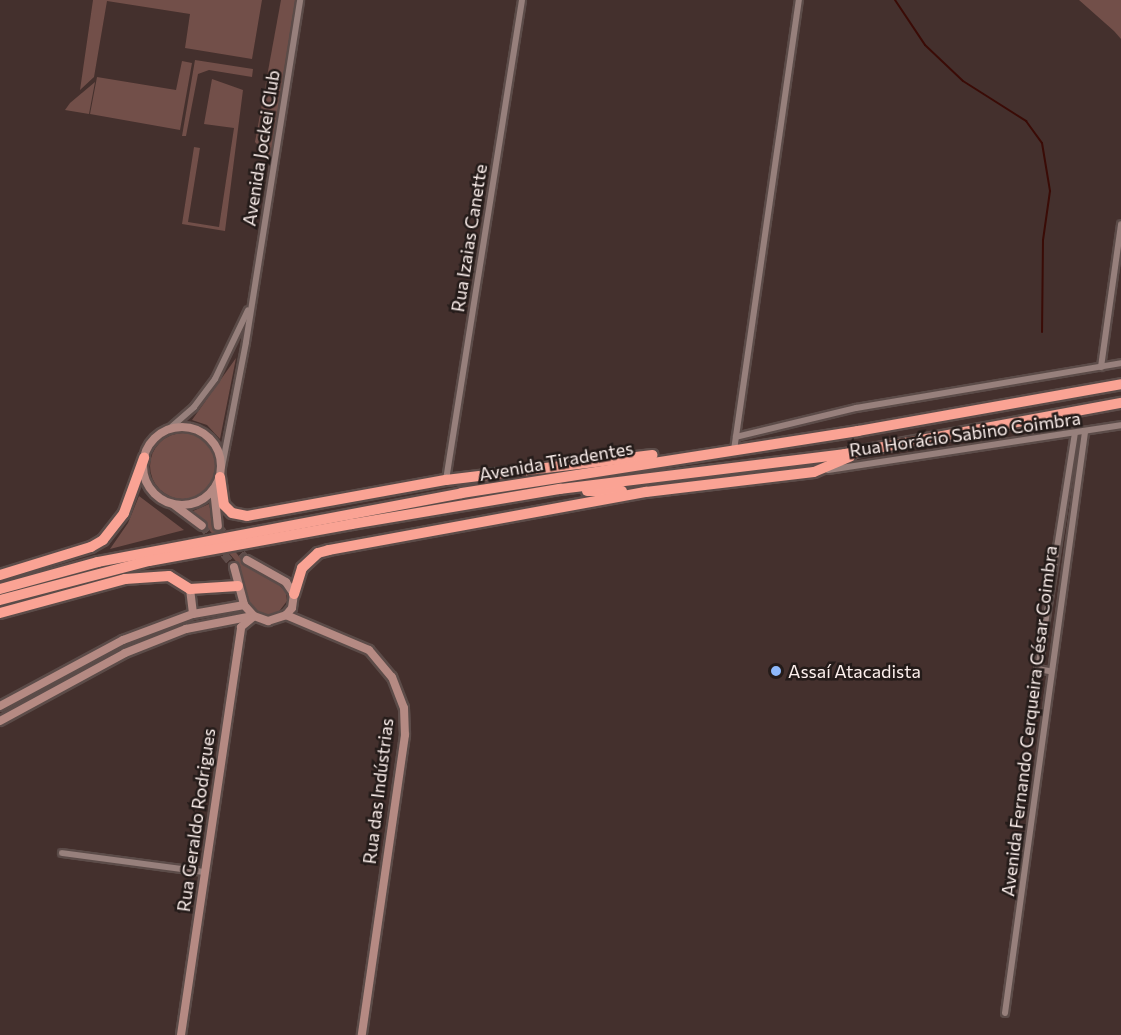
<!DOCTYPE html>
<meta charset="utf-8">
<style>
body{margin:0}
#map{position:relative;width:1121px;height:1035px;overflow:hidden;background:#44302d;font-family:Commissioner,sans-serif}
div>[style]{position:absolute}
.green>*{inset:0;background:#724f49}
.round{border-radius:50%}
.stream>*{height:2px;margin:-1px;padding:0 1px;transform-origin:1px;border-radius:1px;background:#3a0b06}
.secondary-tunnel>*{height:8px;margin-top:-4px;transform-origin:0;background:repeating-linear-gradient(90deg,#604d4a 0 8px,transparent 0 12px)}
.roads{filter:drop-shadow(2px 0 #5c4c49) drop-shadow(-2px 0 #5c4c49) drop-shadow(0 2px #5c4c49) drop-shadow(0 -2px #5c4c49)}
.street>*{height:6px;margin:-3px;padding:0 3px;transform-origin:3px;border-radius:3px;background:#97807c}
.secondary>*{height:8px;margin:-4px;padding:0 4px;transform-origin:4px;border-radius:4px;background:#b58a83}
.secondary>.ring{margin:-4px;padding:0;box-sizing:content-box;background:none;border:8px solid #b58a83;border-radius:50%}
.highway>*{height:10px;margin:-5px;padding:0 5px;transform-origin:5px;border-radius:5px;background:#faa394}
.dots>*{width:16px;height:16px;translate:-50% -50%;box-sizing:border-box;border:3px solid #241b19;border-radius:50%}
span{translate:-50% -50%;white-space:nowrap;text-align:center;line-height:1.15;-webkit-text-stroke:5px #241b19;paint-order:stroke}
.street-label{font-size:18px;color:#fcefec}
.poi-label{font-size:18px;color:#fcefec}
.left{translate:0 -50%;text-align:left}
</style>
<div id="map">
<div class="green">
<i style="clip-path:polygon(93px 0,262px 0,252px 59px,185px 48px,190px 14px,107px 1px,94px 77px,80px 90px)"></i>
<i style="clip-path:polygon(281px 0,297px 0,271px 158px,255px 142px)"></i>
<i style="clip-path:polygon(1079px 0,1121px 0,1121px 39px,1114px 31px)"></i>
<i style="clip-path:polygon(195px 60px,253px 69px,252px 77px,209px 70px,198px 74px,186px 136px,182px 136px)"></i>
<i style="clip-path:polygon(182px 61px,192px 63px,180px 130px,90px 114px,97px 77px,176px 90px)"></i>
<i style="clip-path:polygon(212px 79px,243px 90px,225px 231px,182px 224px,194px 147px,200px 148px,188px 222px,219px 227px,234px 128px,204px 124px)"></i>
<i style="clip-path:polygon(95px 82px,89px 114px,65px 110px,70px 103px)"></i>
<i style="clip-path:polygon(236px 358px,220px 439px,207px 425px,192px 420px)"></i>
<i class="round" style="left:150px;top:433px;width:66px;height:66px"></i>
<i style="clip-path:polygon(139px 496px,184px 530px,110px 549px,128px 523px)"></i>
<i style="clip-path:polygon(209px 504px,214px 526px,247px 566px,274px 580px,286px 592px,287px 601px,277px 614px,263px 615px,253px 609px,245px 592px,240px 566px,193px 511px)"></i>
</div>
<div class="stream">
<i style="left:895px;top:0;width:54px;rotate:56.3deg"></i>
<i style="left:925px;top:45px;width:52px;rotate:43.5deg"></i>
<i style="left:963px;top:81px;width:75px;rotate:32.4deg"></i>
<i style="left:1026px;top:121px;width:27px;rotate:54deg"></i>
<i style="left:1042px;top:143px;width:49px;rotate:80.5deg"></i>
<i style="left:1050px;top:191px;width:49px;rotate:98.1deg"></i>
<i style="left:1043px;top:240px;width:92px;rotate:90.6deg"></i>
</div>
<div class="secondary-tunnel">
<i style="left:202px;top:526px;width:52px;rotate:52deg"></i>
<i style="left:218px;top:526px;width:45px;rotate:49.5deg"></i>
</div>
<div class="roads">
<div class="street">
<i style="left:1101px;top:367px;width:144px;rotate:-82deg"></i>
<i style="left:169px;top:429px;width:33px;rotate:-41deg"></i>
<i style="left:194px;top:407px;width:35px;rotate:-53deg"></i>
<i style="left:215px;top:379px;width:76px;rotate:-64.4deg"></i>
<i style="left:736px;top:437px;width:123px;rotate:-13.6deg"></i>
<i style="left:856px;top:408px;width:269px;rotate:-9.6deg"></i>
<i style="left:734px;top:450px;width:455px;rotate:-81.8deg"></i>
<i style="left:222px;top:467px;width:127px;rotate:-79.1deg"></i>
<i style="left:246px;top:342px;width:346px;rotate:-81deg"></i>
<i style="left:828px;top:470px;width:296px;rotate:-8.7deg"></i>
<i style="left:446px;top:480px;width:486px;rotate:-81deg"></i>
<i style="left:1049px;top:671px;width:11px;rotate:-170deg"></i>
<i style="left:1038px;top:669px;width:238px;rotate:-81.1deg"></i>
<i style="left:62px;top:853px;width:144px;rotate:7.6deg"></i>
<i style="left:1005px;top:1013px;width:586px;rotate:-82.16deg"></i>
</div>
<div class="secondary">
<i class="ring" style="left:143px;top:427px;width:70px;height:70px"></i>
<i style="left:214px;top:489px;width:37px;rotate:84deg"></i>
<i style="left:173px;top:504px;width:36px;rotate:37deg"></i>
<i style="left:234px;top:567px;width:39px;rotate:75deg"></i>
<i style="left:244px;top:605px;width:15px;rotate:48deg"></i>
<i style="left:254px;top:616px;width:15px;rotate:20deg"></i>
<i style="left:268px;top:621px;width:19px;rotate:-18deg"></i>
<i style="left:286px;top:615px;width:9px;rotate:-49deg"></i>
<i style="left:292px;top:608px;width:14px;rotate:-82deg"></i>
<i style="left:294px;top:594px;width:14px;rotate:-124deg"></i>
<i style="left:286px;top:582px;width:45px;rotate:-150.6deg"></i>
<i style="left:190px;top:589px;width:25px;rotate:83deg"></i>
<i style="left:286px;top:615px;width:90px;rotate:22.9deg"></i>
<i style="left:369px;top:650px;width:35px;rotate:50deg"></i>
<i style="left:392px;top:677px;width:33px;rotate:69deg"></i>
<i style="left:404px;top:708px;width:27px;rotate:88deg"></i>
<i style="left:405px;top:735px;width:303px;rotate:98.2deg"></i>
<i style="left:0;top:706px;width:140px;rotate:-28.2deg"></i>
<i style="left:123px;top:640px;width:75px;rotate:-20.4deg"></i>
<i style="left:193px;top:614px;width:52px;rotate:-10deg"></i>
<i style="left:0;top:721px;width:142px;rotate:-28.5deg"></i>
<i style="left:125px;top:653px;width:66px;rotate:-21.5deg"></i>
<i style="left:186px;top:629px;width:68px;rotate:-11deg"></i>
<i style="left:181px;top:1035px;width:412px;rotate:-81.6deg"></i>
<i style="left:241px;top:627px;width:17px;rotate:-40deg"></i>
</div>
<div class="highway">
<i style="left:220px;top:477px;width:28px;rotate:82deg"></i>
<i style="left:224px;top:505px;width:11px;rotate:45deg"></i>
<i style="left:232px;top:513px;width:15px;rotate:11deg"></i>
<i style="left:247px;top:516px;width:202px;rotate:-10.3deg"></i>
<i style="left:446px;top:480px;width:208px;rotate:-6.9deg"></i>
<i style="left:587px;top:491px;width:35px"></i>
<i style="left:0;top:575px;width:95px;rotate:-17.1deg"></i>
<i style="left:91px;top:547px;width:14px;rotate:-30deg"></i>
<i style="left:103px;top:540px;width:34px;rotate:-52deg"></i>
<i style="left:124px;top:513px;width:59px;rotate:-70deg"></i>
<i style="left:0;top:589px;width:102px;rotate:-15.4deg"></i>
<i style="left:98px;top:562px;width:370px;rotate:-10.7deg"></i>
<i style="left:462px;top:493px;width:401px;rotate:-8.9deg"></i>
<i style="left:858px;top:431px;width:267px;rotate:-10.1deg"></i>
<i style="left:294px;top:594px;width:27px;rotate:-73deg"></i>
<i style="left:302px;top:568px;width:22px;rotate:-43deg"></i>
<i style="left:318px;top:553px;width:11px;rotate:-15deg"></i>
<i style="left:329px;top:550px;width:322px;rotate:-10.4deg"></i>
<i style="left:646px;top:492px;width:169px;rotate:-6.8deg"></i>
<i style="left:814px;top:472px;width:39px;rotate:-23deg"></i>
<i style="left:0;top:600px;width:154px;rotate:-14.7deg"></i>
<i style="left:149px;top:561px;width:206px;rotate:-10.3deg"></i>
<i style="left:352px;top:524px;width:211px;rotate:-9.6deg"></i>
<i style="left:560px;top:489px;width:287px;rotate:-7deg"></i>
<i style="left:845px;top:454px;width:281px;rotate:-10.5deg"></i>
<i style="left:0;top:613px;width:130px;rotate:-15.2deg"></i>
<i style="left:125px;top:579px;width:44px;rotate:-3.9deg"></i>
<i style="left:169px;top:576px;width:25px;rotate:32deg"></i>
<i style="left:190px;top:589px;width:48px;rotate:-3.6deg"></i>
</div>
</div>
<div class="dots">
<i style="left:776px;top:671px;background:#8eb9fc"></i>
</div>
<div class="street-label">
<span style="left:261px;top:148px;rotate:-81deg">Avenida Jockei Club</span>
<span style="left:469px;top:238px;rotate:-81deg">Rua Izaias Canette</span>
<span style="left:965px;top:434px;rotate:-8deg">Rua Horácio Sabino Coimbra</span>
<span style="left:556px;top:461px;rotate:-10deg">Avenida Tiradentes</span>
<span style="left:1029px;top:721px;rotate:-83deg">Avenida Fernando Cerqueira César Coimbra</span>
<span style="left:378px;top:791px;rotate:-83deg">Rua das Indústrias</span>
<span style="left:196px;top:820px;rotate:-82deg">Rua Geraldo Rodrigues</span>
</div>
<div class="poi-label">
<span class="left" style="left:788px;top:671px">Assaí Atacadista</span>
</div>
</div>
